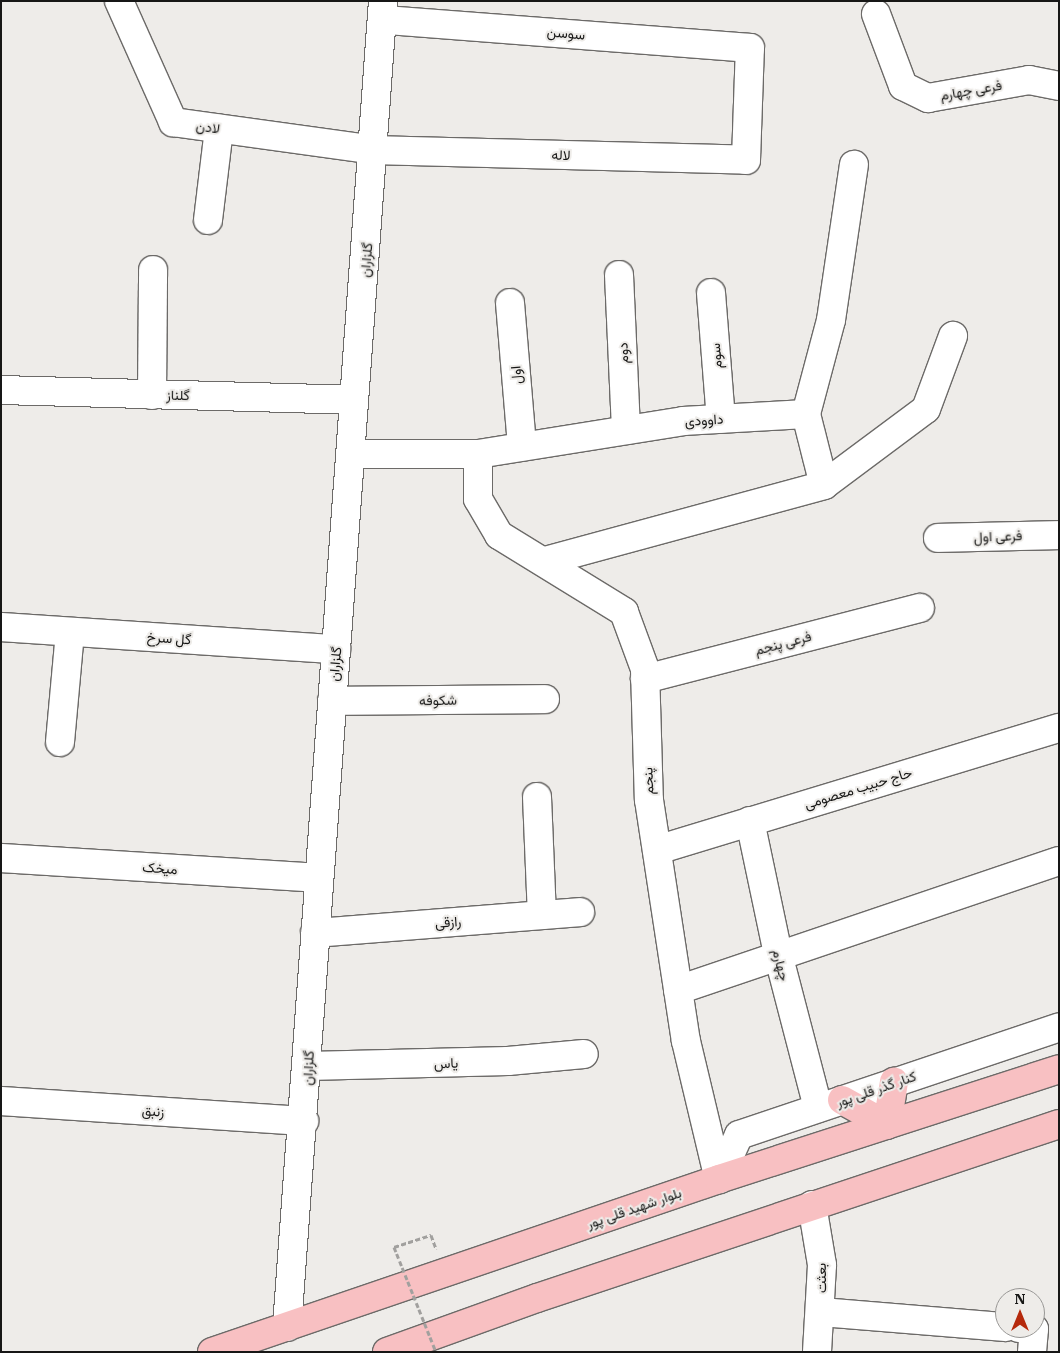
<!DOCTYPE html>
<meta charset="utf-8">
<style>
body{margin:0}
#map{position:relative;width:1060px;height:1353px;overflow:hidden;background:#eeece9;font-family:"IBM Plex Serif",Vazirmatn,serif}
div>[style]{position:absolute}
.path>*{height:3px;margin-top:-1.5px;transform-origin:0;background:repeating-linear-gradient(90deg,#a1a09e 0 5px,transparent 0 7.5px)}
.roads{filter:drop-shadow(1px 0 #6c6a68) drop-shadow(-1px 0 #6c6a68) drop-shadow(0 1px #6c6a68) drop-shadow(0 -1px #6c6a68)}
.minor>*{height:28px;margin:-14px;padding:0 14px;transform-origin:14px;border-radius:14px;background:#fff}
.highway>*{height:28px;margin:-14px;padding:0 14px;transform-origin:14px;border-radius:14px;background:#f8c0c2}
.path-bridge>*{height:3px;margin-top:-1.5px;transform-origin:0;background:repeating-linear-gradient(90deg,#a1a09e 0 5px,transparent 0 7.5px)}
span{translate:-50% -50%;white-space:nowrap;text-align:center;line-height:1.15;-webkit-text-stroke:4px #eeece9;paint-order:stroke}
.street-label{font-size:14px;color:#171716}
.frame{position:absolute;inset:0;border:2px solid #171716;pointer-events:none}
.north{position:absolute;left:995px;top:1288px;width:50px;height:50px;box-sizing:border-box;background:#eeece9;border:1px solid #989795;border-radius:50%;rotate:0deg;font-size:14px;font-weight:700;line-height:20px;text-align:center;color:#171716}
.north::after{content:'';display:block;margin:auto;width:18px;height:22px;background:#b5290c;clip-path:polygon(50% 0,100% 100%,50% 72%,0 100%)}
</style>
<div id="map">
<div class="path">
<i style="left:394px;top:1247px;width:39px;rotate:-18deg"></i>
<i style="left:431px;top:1235px;width:15px;rotate:70deg"></i>
</div>
<div class="roads">
<div class="minor">
<i style="left:119px;top:1px;width:133px;rotate:65.9deg"></i>
<i style="left:173px;top:122px;width:204px;rotate:7.9deg"></i>
<i style="left:375px;top:150px;width:371px;rotate:1.5deg"></i>
<i style="left:746px;top:160px;width:112px;rotate:-88deg"></i>
<i style="left:750px;top:48px;width:369px;rotate:-175.6deg"></i>
<i style="left:876px;top:14px;width:77px;rotate:69.4deg"></i>
<i style="left:903px;top:86px;width:28px;rotate:26deg"></i>
<i style="left:928px;top:98px;width:103px;rotate:-10.1deg"></i>
<i style="left:1029px;top:80px;width:31px;rotate:11deg"></i>
<i style="left:208px;top:220px;width:92px;rotate:-83.1deg"></i>
<i style="left:619px;top:275px;width:155px;rotate:87.4deg"></i>
<i style="left:711px;top:293px;width:126px;rotate:85.5deg"></i>
<i style="left:510px;top:303px;width:144px;rotate:85.2deg"></i>
<i style="left:1px;top:390px;width:353px;rotate:1.6deg"></i>
<i style="left:152px;top:395px;width:125px;rotate:-89.5deg"></i>
<i style="left:806px;top:414px;width:73px;rotate:75.8deg"></i>
<i style="left:351px;top:454px;width:127px"></i>
<i style="left:478px;top:454px;width:208px;rotate:-9.1deg"></i>
<i style="left:683px;top:421px;width:123px;rotate:-3.3deg"></i>
<i style="left:806px;top:414px;width:97px;rotate:-75.1deg"></i>
<i style="left:831px;top:320px;width:157px;rotate:-81.6deg"></i>
<i style="left:478px;top:454px;width:45px;rotate:90deg"></i>
<i style="left:478px;top:499px;width:42px;rotate:59.7deg"></i>
<i style="left:499px;top:535px;width:147px;rotate:31.6deg"></i>
<i style="left:624px;top:612px;width:61px;rotate:69.8deg"></i>
<i style="left:645px;top:669px;width:131px;rotate:88.3deg"></i>
<i style="left:649px;top:800px;width:244px;rotate:81.3deg"></i>
<i style="left:686px;top:1041px;width:142px;rotate:76.6deg"></i>
<i style="left:938px;top:538px;width:121px;rotate:-1.4deg"></i>
<i style="left:545px;top:561px;width:289px;rotate:-15.2deg"></i>
<i style="left:824px;top:485px;width:127px;rotate:-36.7deg"></i>
<i style="left:926px;top:409px;width:78px;rotate:-69.7deg"></i>
<i style="left:1px;top:627px;width:336px;rotate:3.8deg"></i>
<i style="left:645px;top:679px;width:284px;rotate:-14.5deg"></i>
<i style="left:332px;top:701px;width:213px;rotate:-0.5deg"></i>
<i style="left:60px;top:742px;width:110px;rotate:-84.8deg"></i>
<i style="left:537px;top:797px;width:118px;rotate:87.6deg"></i>
<i style="left:750px;top:821px;width:136px;rotate:78.1deg"></i>
<i style="left:778px;top:954px;width:159px;rotate:75.4deg"></i>
<i style="left:657px;top:850px;width:420px;rotate:-16.9deg"></i>
<i style="left:1px;top:858px;width:318px;rotate:3.6deg"></i>
<i style="left:315px;top:933px;width:266px;rotate:-4.5deg"></i>
<i style="left:678px;top:990px;width:402px;rotate:-18.7deg"></i>
<i style="left:308px;top:1066px;width:200px;rotate:-1.4deg"></i>
<i style="left:508px;top:1061px;width:76px;rotate:-5.3deg"></i>
<i style="left:1px;top:1101px;width:304px;rotate:3.8deg"></i>
<i style="left:719px;top:1179px;width:48px;rotate:-65.6deg"></i>
<i style="left:739px;top:1135px;width:338px;rotate:-18.6deg"></i>
<i style="left:812px;top:1205px;width:61px;rotate:80.5deg"></i>
<i style="left:822px;top:1265px;width:87px;rotate:93.3deg"></i>
<i style="left:821px;top:1312px;width:185px;rotate:4.7deg"></i>
<i style="left:287px;top:1327px;width:1329px;rotate:-85.86deg"></i>
<i style="left:1019px;top:1328px;width:15px;rotate:4deg"></i>
<i style="left:1034px;top:1329px;width:23px;rotate:95deg"></i>
</div>
<div class="highway">
<i style="left:842px;top:1100px;width:51px;rotate:29.1deg"></i>
<i style="left:887px;top:1125px;width:44px;rotate:-80.8deg"></i>
<i style="left:212px;top:1352px;width:536px;rotate:-18.84deg"></i>
<i style="left:719px;top:1179px;width:357px;rotate:-17.9deg"></i>
<i style="left:387px;top:1352px;width:159px;rotate:-19.8deg"></i>
<i style="left:537px;top:1298px;width:550px;rotate:-18.43deg"></i>
</div>
</div>
<div class="path-bridge">
<i style="left:394px;top:1247px;width:113px;rotate:68.2deg"></i>
</div>
<div class="street-label">
<span style="left:566px;top:33px;rotate:5deg">سوسن</span>
<span style="left:971px;top:90px;rotate:-10deg">فرعی چهارم</span>
<span style="left:208px;top:127px;rotate:8deg">لادن</span>
<span style="left:561px;top:155px;rotate:2deg">لاله</span>
<span style="left:366px;top:260px;rotate:-85deg">گلزاران</span>
<span style="left:623px;top:353px;rotate:-92deg">دوم</span>
<span style="left:716px;top:356px;rotate:-95deg">سوم</span>
<span style="left:516px;top:375px;rotate:-95deg">اول</span>
<span style="left:178px;top:395px;rotate:1deg">گلناز</span>
<span style="left:704px;top:420px;rotate:-4deg">داوودی</span>
<span style="left:998px;top:536px;rotate:-2deg">فرعی اول</span>
<span style="left:169px;top:638px;rotate:4deg">گل سرخ</span>
<span style="left:783px;top:643px;rotate:-15deg">فرعی پنجم</span>
<span style="left:335px;top:664px;rotate:-85deg">گلزاران</span>
<span style="left:438px;top:700px;rotate:-1deg">شکوفه</span>
<span style="left:648px;top:781px;rotate:-92deg">پنجم</span>
<span style="left:858px;top:788px;rotate:-17deg">حاج حبیب معصومی</span>
<span style="left:160px;top:868px;rotate:4deg">میخک</span>
<span style="left:448px;top:922px;rotate:-4deg">رازقی</span>
<span style="left:781px;top:965px;rotate:76deg">چهارم</span>
<span style="left:446px;top:1063px;rotate:-2deg">یاس</span>
<span style="left:308px;top:1068px;rotate:-87deg">گلزاران</span>
<span style="left:876px;top:1089px;rotate:-19deg">کنار گذر قلی پور</span>
<span style="left:153px;top:1111px;rotate:4deg">زنبق</span>
<span style="left:634px;top:1208px;rotate:-19deg">بلوار شهید قلی پور</span>
<span style="left:821px;top:1278px;rotate:-91deg">بعثت</span>
</div>
<div class="frame"></div>
<div class="north">N</div>
</div>
